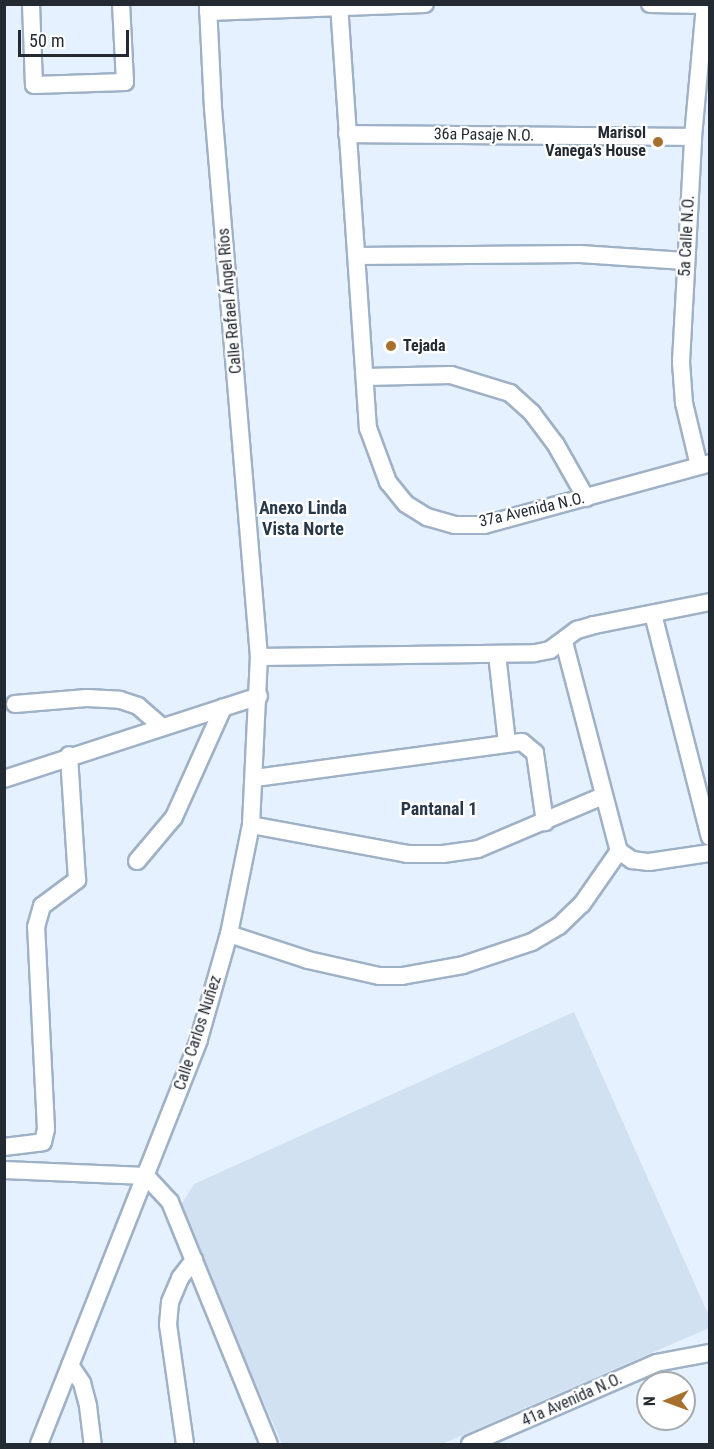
<!DOCTYPE html>
<meta charset="utf-8">
<style>
body{margin:0}
#map{position:relative;width:714px;height:1449px;overflow:hidden;background:#e5f1fe;font-family:"Roboto Condensed",sans-serif}
div>[style]{position:absolute}
.built>*{inset:0;background:#d2e1f1}
.roads{filter:drop-shadow(2px 0 #9eb1c6) drop-shadow(-2px 0 #9eb1c6) drop-shadow(0 2px #9eb1c6) drop-shadow(0 -2px #9eb1c6)}
.minor>*{height:16px;margin:-8px;padding:0 8px;transform-origin:8px;border-radius:8px;background:#fff}
.dots>*{width:16px;height:16px;translate:-50% -50%;box-sizing:border-box;border:3px solid #fff;border-radius:50%}
span{translate:-50% -50%;white-space:nowrap;text-align:center;line-height:1.15;-webkit-text-stroke:4.5px #fff;paint-order:stroke}
.poi-label{font-size:16px;color:#232a32;font-weight:700}
.right{translate:-100% -50%;text-align:right}
.left{translate:0 -50%;text-align:left}
.street-label{font-size:16px;color:#232a32}
.neighbourhood-label{font-size:18px;color:#283848;font-weight:700}
.frame{position:absolute;inset:0;border:6px solid #232a32;pointer-events:none}
.north{position:absolute;left:636px;top:1371px;width:60px;height:60px;box-sizing:border-box;background:#fff;border:2px solid #a7aaad;border-radius:50%;rotate:269deg;font-size:16px;font-weight:700;line-height:24px;text-align:center;color:#232a32}
.north::after{content:'';display:block;margin:auto;width:21px;height:27px;background:#a8702d;clip-path:polygon(50% 0,100% 100%,50% 72%,0 100%)}
.scale{position:absolute;left:18px;top:30px;width:111px;height:27px;box-sizing:border-box;border:3px solid #232a32;border-top:0;padding-left:8px;font-size:18px;line-height:21px;white-space:nowrap;color:#232a32;-webkit-text-stroke:4px #fff;paint-order:stroke}
</style>
<div id="map">
<div class="built">
<i style="clip-path:polygon(574px 1012px,709px 1316px,709px 1328px,442px 1444px,282px 1444px,179px 1208px,194px 1184px)"></i>
</div>
<div class="roads">
<div class="minor">
<i style="left:31px;top:4px;width:81px;rotate:87.9deg"></i>
<i style="left:34px;top:85px;width:91px;rotate:-1.9deg"></i>
<i style="left:125px;top:82px;width:78px;rotate:-92.9deg"></i>
<i style="left:339px;top:4px;width:425px;rotate:86.1deg"></i>
<i style="left:368px;top:428px;width:58px;rotate:69.7deg"></i>
<i style="left:388px;top:482px;width:28px;rotate:51deg"></i>
<i style="left:406px;top:504px;width:25px;rotate:32deg"></i>
<i style="left:427px;top:517px;width:29px;rotate:16deg"></i>
<i style="left:455px;top:525px;width:29px"></i>
<i style="left:484px;top:525px;width:234px;rotate:-15.3deg"></i>
<i style="left:650px;top:4px;width:55px;rotate:1deg"></i>
<i style="left:208px;top:12px;width:217px;rotate:-2.1deg"></i>
<i style="left:347px;top:134px;width:346px;rotate:0.5deg"></i>
<i style="left:357px;top:256px;width:223px;rotate:-0.5deg"></i>
<i style="left:580px;top:254px;width:105px;rotate:3.8deg"></i>
<i style="left:365px;top:377px;width:86px;rotate:-1.3deg"></i>
<i style="left:451px;top:375px;width:62px;rotate:17deg"></i>
<i style="left:510px;top:393px;width:30px;rotate:42deg"></i>
<i style="left:532px;top:413px;width:40px;rotate:53deg"></i>
<i style="left:556px;top:445px;width:61px;rotate:60.5deg"></i>
<i style="left:699px;top:466px;width:65px;rotate:-103.4deg"></i>
<i style="left:684px;top:403px;width:41px;rotate:-94.2deg"></i>
<i style="left:681px;top:362px;width:225px;rotate:-86.9deg"></i>
<i style="left:693px;top:137px;width:134px;rotate:-84.8deg"></i>
<i style="left:653px;top:614px;width:230px;rotate:75.7deg"></i>
<i style="left:564px;top:642px;width:216px;rotate:75.3deg"></i>
<i style="left:619px;top:851px;width:16px;rotate:35deg"></i>
<i style="left:632px;top:860px;width:17px;rotate:7deg"></i>
<i style="left:649px;top:862px;width:62px;rotate:-8.4deg"></i>
<i style="left:497px;top:654px;width:90px;rotate:83.6deg"></i>
<i style="left:259px;top:657px;width:276px;rotate:-0.8deg"></i>
<i style="left:535px;top:653px;width:15px;rotate:-11deg"></i>
<i style="left:550px;top:650px;width:34px;rotate:-37deg"></i>
<i style="left:577px;top:630px;width:18px;rotate:-16deg"></i>
<i style="left:594px;top:625px;width:118px;rotate:-11.2deg"></i>
<i style="left:15px;top:704px;width:72px;rotate:-4.8deg"></i>
<i style="left:87px;top:698px;width:33px;rotate:3deg"></i>
<i style="left:120px;top:700px;width:19px;rotate:18deg"></i>
<i style="left:138px;top:706px;width:32px;rotate:41deg"></i>
<i style="left:255px;top:778px;width:269px;rotate:-7.7deg"></i>
<i style="left:522px;top:742px;width:17px;rotate:40deg"></i>
<i style="left:535px;top:753px;width:70px;rotate:81.8deg"></i>
<i style="left:4px;top:779px;width:268px;rotate:-18deg"></i>
<i style="left:251px;top:825px;width:159px;rotate:10.5deg"></i>
<i style="left:407px;top:854px;width:36px"></i>
<i style="left:443px;top:854px;width:35px;rotate:-8deg"></i>
<i style="left:478px;top:849px;width:136px;rotate:-23deg"></i>
<i style="left:137px;top:861px;width:57px;rotate:-49.9deg"></i>
<i style="left:174px;top:817px;width:120px;rotate:-65.8deg"></i>
<i style="left:229px;top:934px;width:83px;rotate:18.2deg"></i>
<i style="left:308px;top:960px;width:73px;rotate:12.7deg"></i>
<i style="left:379px;top:976px;width:23px"></i>
<i style="left:402px;top:976px;width:62px;rotate:-10.2deg"></i>
<i style="left:463px;top:965px;width:73px;rotate:-18.4deg"></i>
<i style="left:532px;top:942px;width:31px;rotate:-31deg"></i>
<i style="left:559px;top:926px;width:32px;rotate:-44deg"></i>
<i style="left:582px;top:904px;width:65px;rotate:-55.1deg"></i>
<i style="left:4px;top:1147px;width:39px;rotate:-7deg"></i>
<i style="left:43px;top:1142px;width:13px;rotate:-77deg"></i>
<i style="left:46px;top:1129px;width:202px;rotate:-92.8deg"></i>
<i style="left:36px;top:927px;width:22px;rotate:-74deg"></i>
<i style="left:42px;top:906px;width:44px;rotate:-36.6deg"></i>
<i style="left:77px;top:880px;width:125px;rotate:-93.7deg"></i>
<i style="left:4px;top:1170px;width:142px;rotate:2.4deg"></i>
<i style="left:146px;top:1176px;width:35px;rotate:47deg"></i>
<i style="left:170px;top:1202px;width:261px;rotate:67.8deg"></i>
<i style="left:70px;top:1365px;width:22px;rotate:56deg"></i>
<i style="left:82px;top:1383px;width:24px;rotate:75deg"></i>
<i style="left:88px;top:1406px;width:38px;rotate:83deg"></i>
<i style="left:39px;top:1444px;width:435px;rotate:-68.4deg"></i>
<i style="left:199px;top:1039px;width:109px;rotate:-74.1deg"></i>
<i style="left:229px;top:934px;width:111px;rotate:-78.6deg"></i>
<i style="left:251px;top:825px;width:168px;rotate:-87.3deg"></i>
<i style="left:259px;top:657px;width:551px;rotate:-94.79deg"></i>
<i style="left:213px;top:108px;width:104px;rotate:-92.8deg"></i>
<i style="left:185px;top:1444px;width:120px;rotate:-98.1deg"></i>
<i style="left:168px;top:1325px;width:23px;rotate:-85deg"></i>
<i style="left:170px;top:1302px;width:26px;rotate:-67deg"></i>
<i style="left:180px;top:1278px;width:23px;rotate:-52deg"></i>
<i style="left:470px;top:1444px;width:203px;rotate:-23.5deg"></i>
<i style="left:656px;top:1363px;width:55px;rotate:-10.5deg"></i>
</div>
</div>
<div class="dots">
<i style="left:658px;top:142px;background:#a8702d"></i>
<i style="left:391px;top:346px;background:#a8702d"></i>
</div>
<div class="poi-label">
<span class="right" style="left:646px;top:142px">Marisol<br>Vanega’s House</span>
<span class="left" style="left:403px;top:346px">Tejada</span>
</div>
<div class="street-label">
<span style="left:484px;top:135px;rotate:1deg">36a Pasaje N.O.</span>
<span style="left:687px;top:236px;rotate:-87deg">5a Calle N.O.</span>
<span style="left:230px;top:301px;rotate:-95deg">Calle Rafael Ángel Ríos</span>
<span style="left:532px;top:510px;rotate:-13deg">37a Avenida N.O.</span>
<span style="left:198px;top:1033px;rotate:-72deg">Calle Carlos Nuñez</span>
<span style="left:572px;top:1400px;rotate:-24deg">41a Avenida N.O.</span>
</div>
<div class="neighbourhood-label">
<span style="left:303px;top:519px">Anexo Linda<br>Vista Norte</span>
<span style="left:439px;top:809px">Pantanal 1</span>
</div>
<div class="frame"></div>
<div class="north">N</div>
<div class="scale">50 m</div>
</div>
